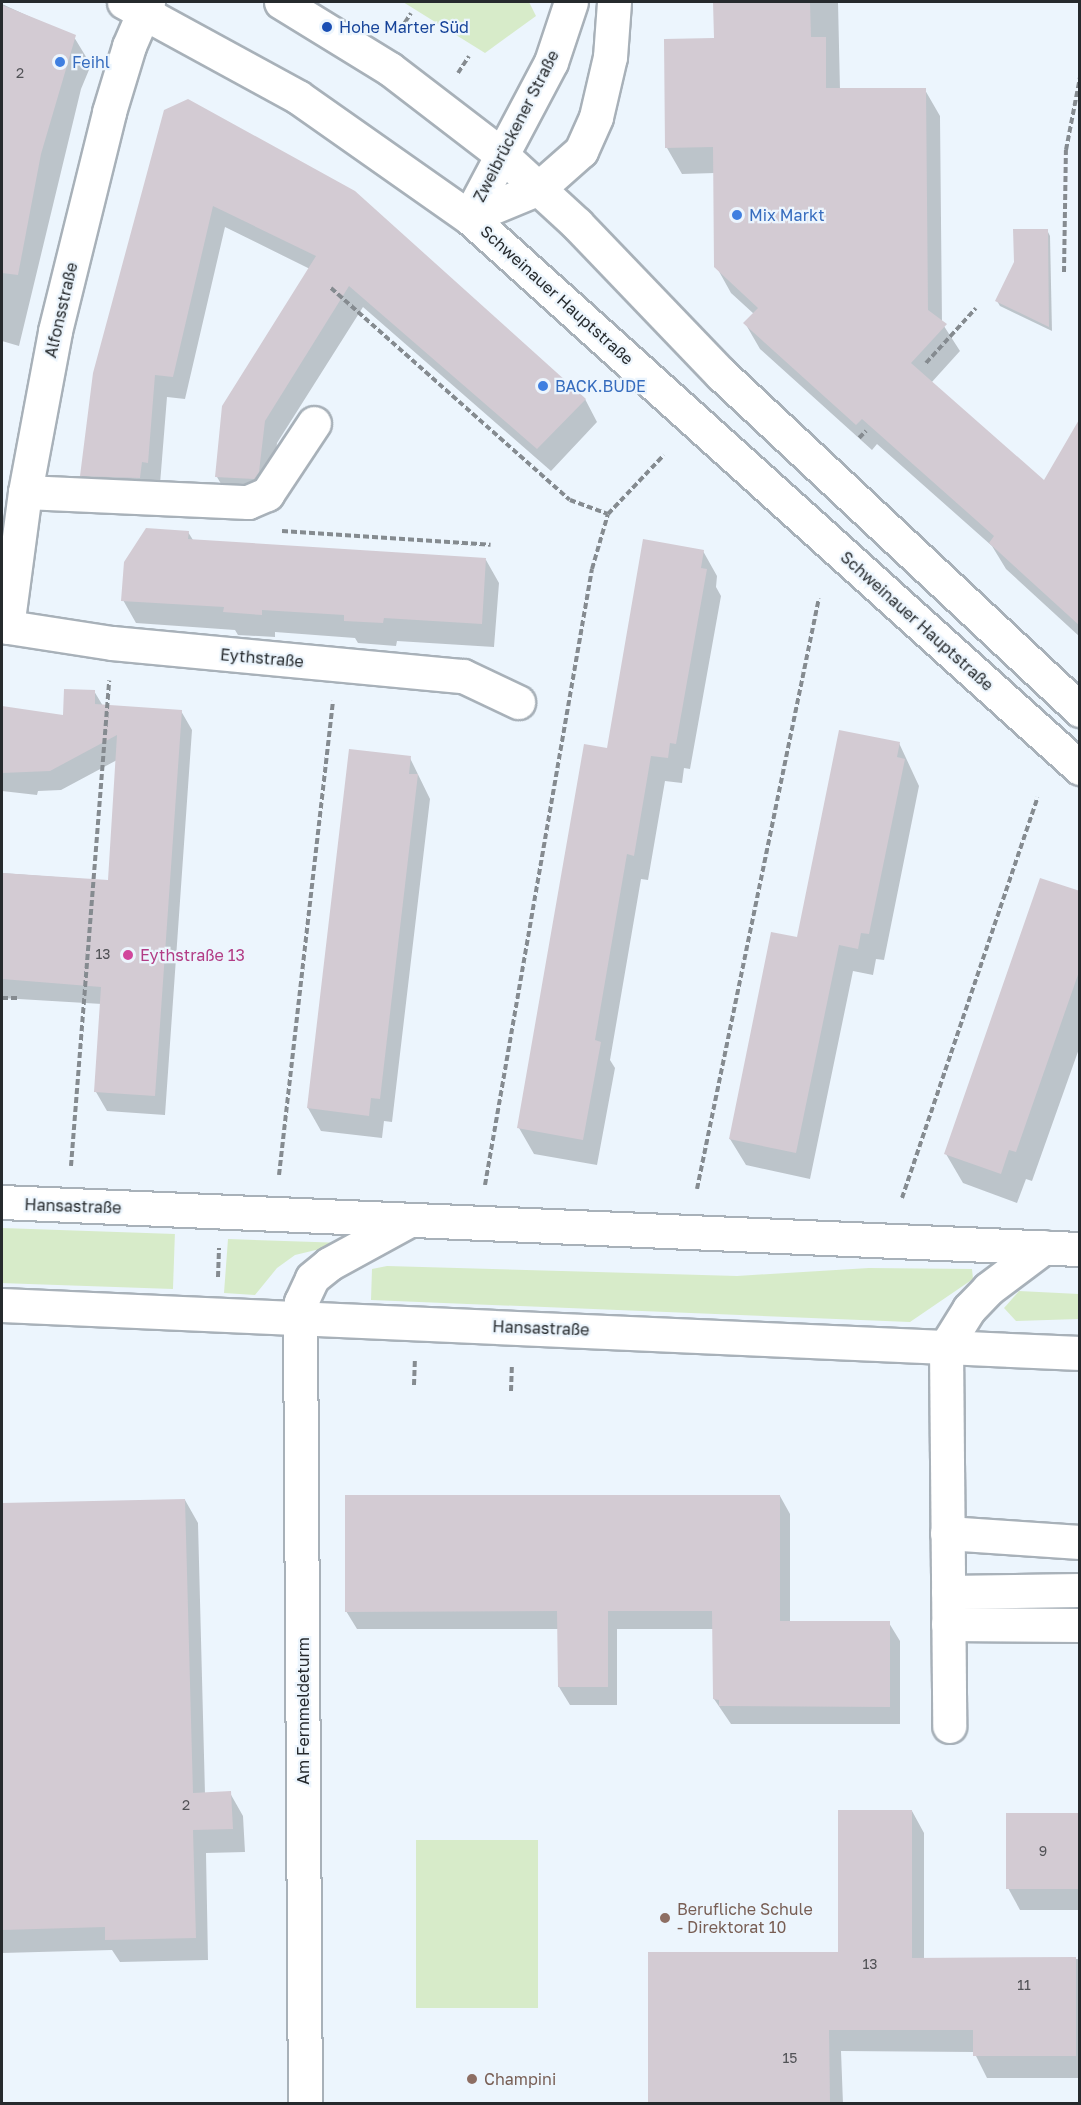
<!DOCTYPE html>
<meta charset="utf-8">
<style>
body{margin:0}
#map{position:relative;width:1081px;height:2105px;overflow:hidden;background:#ecf5fd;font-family:"Golos Text",sans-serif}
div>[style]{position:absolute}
.green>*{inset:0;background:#d7ebc9;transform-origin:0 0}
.shadow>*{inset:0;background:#0003}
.building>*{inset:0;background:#d3cbd3;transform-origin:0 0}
.path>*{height:4px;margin-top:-2px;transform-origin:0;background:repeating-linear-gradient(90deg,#858b90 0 6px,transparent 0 9px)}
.roads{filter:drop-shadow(2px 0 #a8b1b9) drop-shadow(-2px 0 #a8b1b9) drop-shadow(0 2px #a8b1b9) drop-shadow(0 -2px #a8b1b9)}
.minor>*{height:33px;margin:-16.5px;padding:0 16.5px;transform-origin:16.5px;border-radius:16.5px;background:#fff}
.major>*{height:33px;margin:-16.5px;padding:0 16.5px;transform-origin:16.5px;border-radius:16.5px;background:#fff}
.dots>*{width:16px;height:16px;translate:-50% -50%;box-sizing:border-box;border:3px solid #ecf5fd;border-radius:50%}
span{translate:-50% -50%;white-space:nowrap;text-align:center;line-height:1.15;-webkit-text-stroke:4.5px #ecf5fd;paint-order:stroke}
.number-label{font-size:14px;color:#515256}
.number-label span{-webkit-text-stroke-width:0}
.transit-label{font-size:16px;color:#164399}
.left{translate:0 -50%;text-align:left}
.shop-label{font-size:16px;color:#366cbe}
.street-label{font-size:16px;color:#262a2d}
.hotel-label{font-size:16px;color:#b23c85}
.education-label{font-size:16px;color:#785e54}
.frame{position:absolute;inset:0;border:3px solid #262a2d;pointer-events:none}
</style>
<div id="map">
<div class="green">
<i style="clip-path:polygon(403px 2px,529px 2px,536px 16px,485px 53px)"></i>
<i style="left:2px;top:1228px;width:173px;height:55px;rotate:2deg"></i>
<i style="clip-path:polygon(228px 1239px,345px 1243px,295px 1255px,277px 1268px,255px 1295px,224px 1293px)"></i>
<i style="clip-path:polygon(387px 1266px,737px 1276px,869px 1268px,972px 1269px,973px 1279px,910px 1322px,371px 1300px,372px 1269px)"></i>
<i style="clip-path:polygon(1019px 1291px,1079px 1294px,1079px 1319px,1016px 1321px,1004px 1308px)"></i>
<i style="left:416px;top:1840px;width:122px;height:168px"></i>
</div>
<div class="shadow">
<i style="clip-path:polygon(715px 2px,838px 2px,840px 90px,925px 90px,940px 116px,942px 323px,960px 351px,931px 383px,1080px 533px,1080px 637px,1006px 569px,992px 546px,877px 444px,872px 450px,760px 349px,745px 323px,754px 314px,731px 293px,716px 266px,715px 173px,682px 174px,667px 148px,715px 40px)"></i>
<i style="clip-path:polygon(2px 4px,74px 37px,91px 65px,81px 89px,19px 346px,2px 341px)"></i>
<i style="clip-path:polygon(165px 111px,585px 399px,597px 422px,551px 471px,363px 307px,277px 443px,271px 495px,230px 499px,217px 477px,310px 269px,225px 227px,185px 399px,167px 397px,160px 484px,94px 498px,81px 475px)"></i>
<i style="clip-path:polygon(1047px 230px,1050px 236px,1052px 331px,1000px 306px,997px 301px)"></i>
<i style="clip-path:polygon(188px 532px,193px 540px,486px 560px,499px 583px,494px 647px,397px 641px,396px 646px,358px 643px,355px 638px,275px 632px,275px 637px,238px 635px,235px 630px,136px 623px,123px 600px)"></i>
<i style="clip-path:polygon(703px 551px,717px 576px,716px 587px,721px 596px,690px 769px,684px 768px,682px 783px,665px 781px,648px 880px,641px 879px,610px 1060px,615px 1068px,597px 1165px,534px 1154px,519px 1128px,608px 750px)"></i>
<i style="clip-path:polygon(94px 691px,103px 706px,181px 711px,192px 730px,165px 1115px,107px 1111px,96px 1092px,102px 1004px,2px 998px,2px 873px,109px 881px,117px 760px,61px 790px,38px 791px,37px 795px,2px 791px,2px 708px,64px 716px)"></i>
<i style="clip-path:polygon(899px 743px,919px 786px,884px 960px,876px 959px,873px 975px,853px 971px,810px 1179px,746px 1165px,730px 1139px,798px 938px)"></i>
<i style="clip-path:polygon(410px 758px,430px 799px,392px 1122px,384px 1121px,382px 1138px,321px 1131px,308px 1108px)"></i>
<i style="clip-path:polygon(1080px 893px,1080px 1046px,1032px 1181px,1026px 1179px,1017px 1203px,963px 1183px,946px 1154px)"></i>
<i style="clip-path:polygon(780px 1496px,790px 1514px,790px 1623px,889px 1623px,900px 1641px,900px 1724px,731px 1724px,714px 1699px,714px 1629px,617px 1629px,617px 1705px,570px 1705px,559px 1687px,558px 1629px,357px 1629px,346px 1611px)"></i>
<i style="clip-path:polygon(185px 1500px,198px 1523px,205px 1794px,230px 1793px,243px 1816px,245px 1852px,206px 1853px,208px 1960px,120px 1962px,112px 1950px,2px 1953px,2px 1505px)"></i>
<i style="clip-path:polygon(912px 1811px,924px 1833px,924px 1959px,1080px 1959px,1080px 2078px,987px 2078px,974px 2052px,841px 2051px,843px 2104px,649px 2104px,649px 1954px,839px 1954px)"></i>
<i style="clip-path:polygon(1080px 1815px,1080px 1910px,1020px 1910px,1008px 1888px)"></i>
</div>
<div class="building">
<i style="clip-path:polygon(713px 2px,810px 2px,811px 37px,826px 37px,826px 88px,926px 88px,928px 310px,947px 324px,911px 363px,1044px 480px,1080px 418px,1080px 626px,989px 543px,994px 536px,862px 419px,856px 425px,743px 323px,758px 308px,714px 267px,713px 147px,665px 148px,664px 39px,714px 38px)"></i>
<i style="clip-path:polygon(2px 5px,76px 35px,41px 154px,18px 275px,2px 273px)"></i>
<i style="clip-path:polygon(188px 99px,355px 191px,586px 399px,537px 449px,349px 286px,265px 421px,259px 472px,254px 479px,215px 477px,222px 406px,316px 256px,213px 206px,173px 377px,155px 375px,148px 463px,142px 462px,140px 478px,80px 476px,93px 373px,164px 110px)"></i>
<i style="clip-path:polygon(1013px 229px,1048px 229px,1049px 327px,995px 301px,1014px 262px)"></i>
<i style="clip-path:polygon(146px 528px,189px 531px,188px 539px,486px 558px,482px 624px,384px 618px,383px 623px,344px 621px,344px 615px,262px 610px,262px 615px,223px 612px,224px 607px,121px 601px,124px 562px)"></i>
<i style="clip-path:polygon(643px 539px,704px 550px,701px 568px,707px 569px,676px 744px,670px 743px,668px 758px,651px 756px,634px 856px,627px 854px,595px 1040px,601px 1042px,583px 1140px,517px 1128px,584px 744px,607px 748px)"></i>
<i style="clip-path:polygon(64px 689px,95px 690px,95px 704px,182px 710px,155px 1096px,94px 1092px,101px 987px,2px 979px,2px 873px,108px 880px,117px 735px,50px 771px,2px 773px,2px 706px,63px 715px)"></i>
<i style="clip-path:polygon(839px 730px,900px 742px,897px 757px,905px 759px,869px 934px,861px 933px,858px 949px,839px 945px,796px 1153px,729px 1139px,771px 932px,797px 937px)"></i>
<i style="clip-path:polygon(349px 749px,411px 756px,409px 774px,418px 774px,380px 1099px,371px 1098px,369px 1116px,307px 1108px)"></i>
<i style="clip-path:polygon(1040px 878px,1080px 891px,1080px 969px,1016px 1152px,1009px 1150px,1001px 1174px,944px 1154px)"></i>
<i style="clip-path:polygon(345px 1495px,780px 1495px,780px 1621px,890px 1621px,890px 1707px,719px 1706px,719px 1700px,713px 1699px,712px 1611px,608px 1611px,608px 1687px,558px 1687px,557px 1611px,345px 1612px)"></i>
<i style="clip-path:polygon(185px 1499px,193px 1793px,231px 1791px,233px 1829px,193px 1830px,196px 1938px,105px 1940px,105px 1927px,2px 1930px,2px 1503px)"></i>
<i style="clip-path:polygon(838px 1810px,912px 1810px,912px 1958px,1076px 1957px,1076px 2056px,973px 2056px,973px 2030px,829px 2030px,830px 2103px,648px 2103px,648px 1952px,838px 1952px)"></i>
<i style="left:1080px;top:1813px;width:76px;height:74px;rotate:90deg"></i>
</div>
<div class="path">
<i style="left:400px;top:30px;width:20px;rotate:-57deg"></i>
<i style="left:458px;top:73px;width:20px;rotate:-57deg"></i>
<i style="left:1064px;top:272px;width:122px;rotate:-89.1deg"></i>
<i style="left:1066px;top:150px;width:74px;rotate:-79.1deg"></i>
<i style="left:331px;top:288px;width:319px;rotate:41.6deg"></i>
<i style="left:570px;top:500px;width:40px;rotate:20.2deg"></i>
<i style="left:926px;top:363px;width:74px;rotate:-47.7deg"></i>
<i style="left:859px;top:438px;width:10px;rotate:-45deg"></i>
<i style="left:282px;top:531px;width:209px;rotate:3.8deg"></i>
<i style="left:2px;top:998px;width:18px"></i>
<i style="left:71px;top:1166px;width:487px;rotate:-85.5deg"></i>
<i style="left:279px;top:1175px;width:477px;rotate:-83.5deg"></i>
<i style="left:485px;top:1185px;width:625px;rotate:-80.15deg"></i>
<i style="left:592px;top:569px;width:57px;rotate:-73.8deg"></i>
<i style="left:608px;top:514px;width:81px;rotate:-46.5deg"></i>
<i style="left:697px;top:1189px;width:603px;rotate:-78.34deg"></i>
<i style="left:902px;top:1198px;width:423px;rotate:-71.3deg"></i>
<i style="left:218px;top:1277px;width:29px;rotate:-88deg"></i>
<i style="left:414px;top:1385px;width:24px;rotate:-88deg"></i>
<i style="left:511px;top:1391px;width:26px;rotate:-88deg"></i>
</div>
<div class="roads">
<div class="minor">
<i style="left:469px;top:217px;width:76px;rotate:-22.5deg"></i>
<i style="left:539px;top:188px;width:56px;rotate:-41.4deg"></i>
<i style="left:581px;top:151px;width:37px;rotate:-66deg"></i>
<i style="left:596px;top:117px;width:62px;rotate:-76.9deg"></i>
<i style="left:610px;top:57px;width:55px;rotate:-85.8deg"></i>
<i style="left:469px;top:217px;width:175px;rotate:-62.1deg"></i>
<i style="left:551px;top:62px;width:63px;rotate:-71.6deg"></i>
<i style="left:25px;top:492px;width:223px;rotate:2.6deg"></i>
<i style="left:248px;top:502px;width:21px;rotate:-23deg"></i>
<i style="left:267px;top:494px;width:85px;rotate:-56.5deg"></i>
<i style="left:2px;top:626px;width:111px;rotate:8.8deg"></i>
<i style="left:112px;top:643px;width:353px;rotate:5.4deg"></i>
<i style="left:463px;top:676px;width:61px;rotate:25.3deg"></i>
<i style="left:7px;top:627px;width:136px;rotate:-82.4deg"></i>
<i style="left:25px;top:492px;width:164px;rotate:-79.4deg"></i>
<i style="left:55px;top:331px;width:226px;rotate:-76.1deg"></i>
<i style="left:109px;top:112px;width:69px;rotate:-73.1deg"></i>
<i style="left:129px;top:46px;width:48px;rotate:-66.6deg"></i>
<i style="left:300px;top:1319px;width:785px;rotate:89.64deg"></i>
<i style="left:946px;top:1346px;width:380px;rotate:89.5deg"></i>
<i style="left:947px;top:1533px;width:133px;rotate:3.9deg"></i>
<i style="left:948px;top:1592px;width:132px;rotate:-0.9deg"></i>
<i style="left:948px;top:1624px;width:132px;rotate:0.4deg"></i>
</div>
<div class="major">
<i style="left:124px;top:2px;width:198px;rotate:28.6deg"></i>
<i style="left:298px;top:97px;width:209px;rotate:35.1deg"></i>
<i style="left:469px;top:217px;width:823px;rotate:42.04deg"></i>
<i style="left:281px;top:2px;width:128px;rotate:31.6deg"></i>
<i style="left:390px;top:69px;width:141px;rotate:37.5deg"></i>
<i style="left:502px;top:155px;width:102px;rotate:42.6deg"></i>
<i style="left:577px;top:224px;width:208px;rotate:46.2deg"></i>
<i style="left:721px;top:374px;width:492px;rotate:43.1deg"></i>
<i style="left:2px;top:1202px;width:1079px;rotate:2.5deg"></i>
<i style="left:2px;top:1305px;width:1079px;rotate:2.55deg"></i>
<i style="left:300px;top:1319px;width:17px;rotate:-87deg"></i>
<i style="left:301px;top:1302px;width:26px;rotate:-65deg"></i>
<i style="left:312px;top:1278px;width:22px;rotate:-39deg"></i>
<i style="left:329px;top:1264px;width:88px;rotate:-28.6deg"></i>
<i style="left:946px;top:1346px;width:44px;rotate:-58.1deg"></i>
<i style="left:969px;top:1309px;width:28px;rotate:-46deg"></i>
<i style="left:988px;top:1289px;width:70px;rotate:-36.9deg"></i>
</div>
</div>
<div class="dots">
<i style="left:327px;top:27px;background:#1a4fb4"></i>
<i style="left:60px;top:62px;background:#3f7fe0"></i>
<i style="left:737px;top:215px;background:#3f7fe0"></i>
<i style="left:543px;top:386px;background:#3f7fe0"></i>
<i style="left:128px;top:955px;background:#d1479c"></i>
<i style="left:665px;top:1918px;background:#8d6e63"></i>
<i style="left:472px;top:2079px;background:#8d6e63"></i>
</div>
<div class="number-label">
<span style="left:20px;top:73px">2</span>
<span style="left:103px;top:954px">13</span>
<span style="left:186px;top:1805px">2</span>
<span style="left:1043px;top:1851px">9</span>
<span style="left:870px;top:1964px">13</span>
<span style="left:1024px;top:1985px">11</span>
<span style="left:790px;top:2058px">15</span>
</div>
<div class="transit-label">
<span class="left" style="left:339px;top:27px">Hohe Marter Süd</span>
</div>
<div class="shop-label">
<span class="left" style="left:72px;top:62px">Feihl</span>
<span class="left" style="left:749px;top:215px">Mix Markt</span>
<span class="left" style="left:555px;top:386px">BACK.BUDE</span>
</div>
<div class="street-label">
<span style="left:516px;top:126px;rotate:-63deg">Zweibrückener Straße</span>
<span style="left:557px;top:295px;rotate:42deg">Schweinauer Hauptstraße</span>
<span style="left:61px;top:310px;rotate:-77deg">Alfonsstraße</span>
<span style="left:917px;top:621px;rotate:42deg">Schweinauer Hauptstraße</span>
<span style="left:262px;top:658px;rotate:5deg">Eythstraße</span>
<span style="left:73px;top:1206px;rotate:2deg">Hansastraße</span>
<span style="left:541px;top:1328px;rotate:2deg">Hansastraße</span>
<span style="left:303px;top:1711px;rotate:-90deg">Am Fernmeldeturm</span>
</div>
<div class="hotel-label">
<span class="left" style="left:140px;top:955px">Eythstraße 13</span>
</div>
<div class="education-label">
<span class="left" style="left:677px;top:1918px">Berufliche Schule<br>- Direktorat 10</span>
<span class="left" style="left:484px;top:2079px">Champini</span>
</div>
<div class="frame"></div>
</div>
